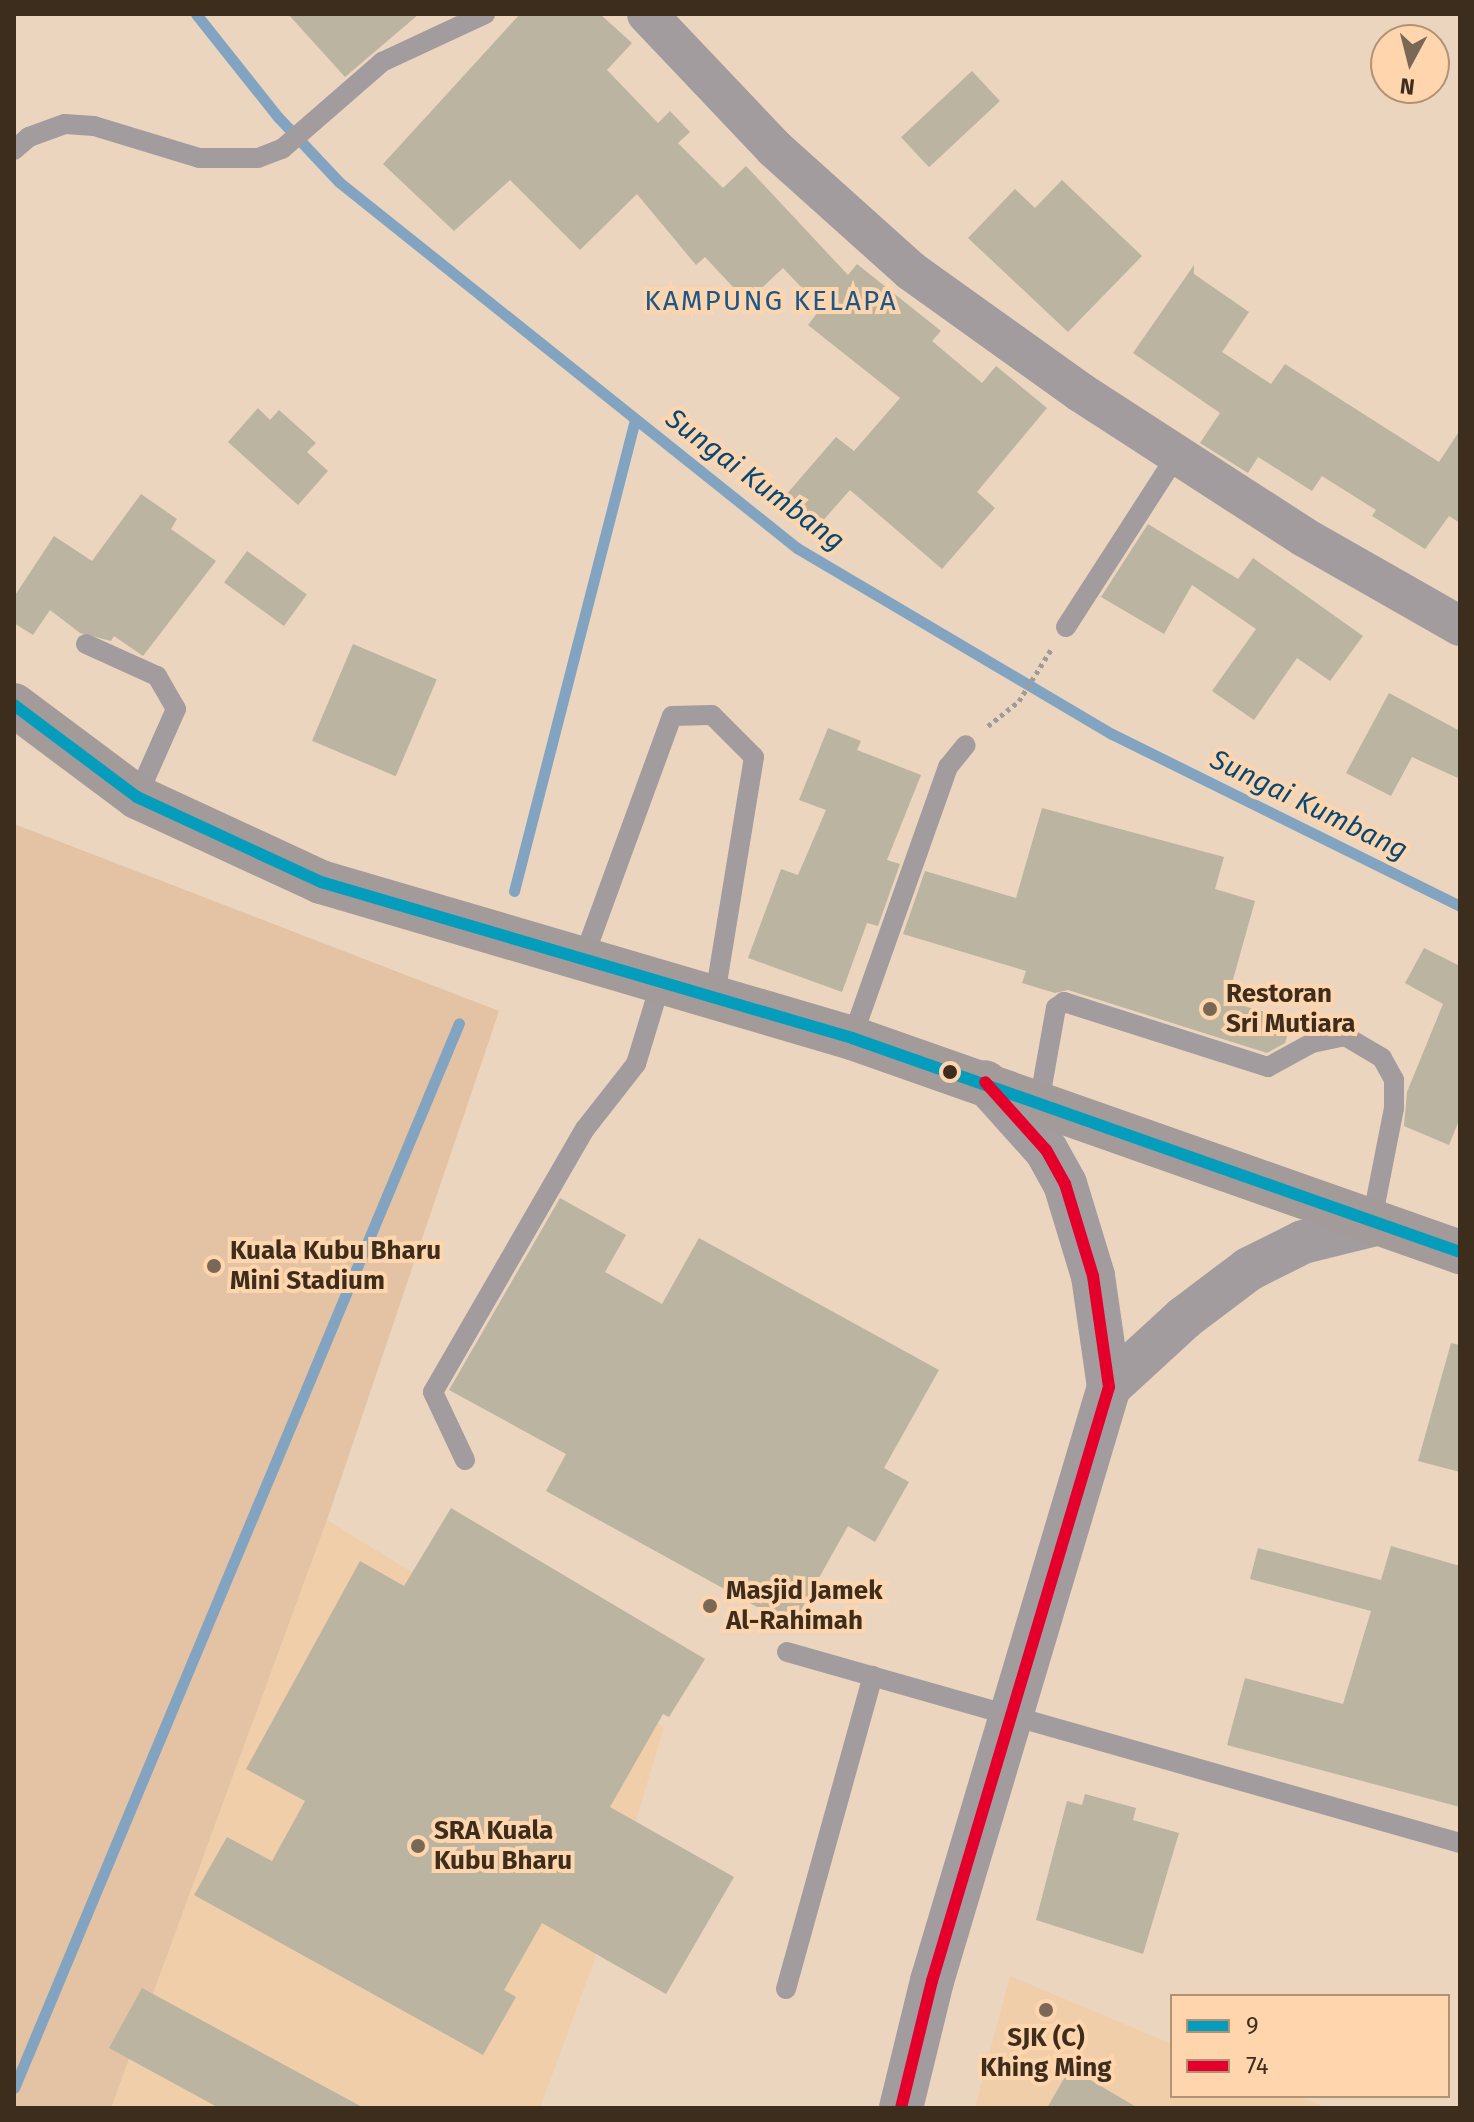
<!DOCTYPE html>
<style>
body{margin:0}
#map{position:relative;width:1474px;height:2122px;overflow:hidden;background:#ebd5bf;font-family:"Fira Sans",sans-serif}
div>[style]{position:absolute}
.built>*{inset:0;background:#f1ceaa}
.green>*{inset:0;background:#e3c3a3}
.stream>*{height:11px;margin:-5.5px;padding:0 5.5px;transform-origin:5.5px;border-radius:5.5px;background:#83a4c1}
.building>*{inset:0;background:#bab4a1;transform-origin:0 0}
.path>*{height:5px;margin-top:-2.5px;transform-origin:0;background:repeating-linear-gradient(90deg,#a29a96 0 4px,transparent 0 8px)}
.service>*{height:20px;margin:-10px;padding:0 10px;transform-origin:10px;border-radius:10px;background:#a29c9f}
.minor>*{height:40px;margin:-20px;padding:0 20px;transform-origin:20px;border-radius:20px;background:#a29c9f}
.tertiary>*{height:44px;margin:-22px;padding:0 22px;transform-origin:22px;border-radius:22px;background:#a29c9f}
.secondary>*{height:44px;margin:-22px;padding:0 22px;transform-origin:22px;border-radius:22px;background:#a39a9a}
.bus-1>*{height:12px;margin:-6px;padding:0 6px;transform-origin:6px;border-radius:6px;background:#069dbc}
.bus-2>*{height:12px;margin:-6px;padding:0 6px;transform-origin:6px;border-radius:6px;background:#e4002b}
.dots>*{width:22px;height:22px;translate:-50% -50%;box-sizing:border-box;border:4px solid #fed5ac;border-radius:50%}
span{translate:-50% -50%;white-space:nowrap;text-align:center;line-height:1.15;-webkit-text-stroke:8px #fed5ac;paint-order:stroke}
.poi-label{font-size:26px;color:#3d2d1d;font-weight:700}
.left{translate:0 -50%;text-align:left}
.neighbourhood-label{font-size:28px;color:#1b5788;letter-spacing:2px}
.water-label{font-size:28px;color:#024879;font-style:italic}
.frame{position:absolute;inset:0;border:16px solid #3d2d1d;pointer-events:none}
.legend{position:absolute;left:1170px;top:1994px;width:280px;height:104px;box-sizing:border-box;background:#fed5ac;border:2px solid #b19273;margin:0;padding:10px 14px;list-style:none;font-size:24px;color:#3d2d1d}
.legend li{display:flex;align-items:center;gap:16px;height:40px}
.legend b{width:40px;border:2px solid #b19273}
.north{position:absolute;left:1370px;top:24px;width:80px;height:80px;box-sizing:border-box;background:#fed5ac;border:2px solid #b19273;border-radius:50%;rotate:187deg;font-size:22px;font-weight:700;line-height:32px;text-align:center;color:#3d2d1d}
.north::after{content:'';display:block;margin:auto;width:28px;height:36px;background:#7a6856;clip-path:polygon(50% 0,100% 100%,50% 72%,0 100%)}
</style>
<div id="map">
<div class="built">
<i style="clip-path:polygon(327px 1520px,664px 1727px,593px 1964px,540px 2108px,111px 2108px)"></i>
<i style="clip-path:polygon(1010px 1976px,1172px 2044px,1172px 2096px,1298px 2096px,1327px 2108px,975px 2108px)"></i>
</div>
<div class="green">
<i style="clip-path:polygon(14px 824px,499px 1011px,327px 1520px,111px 2108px,14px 2108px)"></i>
</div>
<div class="stream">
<i style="left:196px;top:14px;width:132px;rotate:51.5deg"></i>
<i style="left:278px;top:117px;width:89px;rotate:46.8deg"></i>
<i style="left:339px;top:182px;width:586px;rotate:38.63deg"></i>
<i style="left:797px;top:548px;width:366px;rotate:30.6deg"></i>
<i style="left:1112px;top:734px;width:388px;rotate:26.3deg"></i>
<i style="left:514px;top:891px;width:483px;rotate:-75.6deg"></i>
<i style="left:14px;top:2088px;width:1154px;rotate:-67.32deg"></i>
</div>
<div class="building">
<i style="clip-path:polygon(288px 14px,419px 14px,345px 77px)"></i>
<i style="clip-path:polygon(520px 14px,600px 14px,632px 43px,607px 70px,658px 123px,670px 111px,690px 132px,678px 143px,723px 188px,746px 166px,848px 275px,857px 264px,941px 331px,932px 341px,982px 383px,996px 366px,1047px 408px,977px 492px,995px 508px,942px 569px,850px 490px,819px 525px,785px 496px,836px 437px,854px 451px,900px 398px,808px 325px,821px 308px,783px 268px,747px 302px,705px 257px,696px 265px,637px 194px,580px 250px,510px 180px,454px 231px,383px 164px)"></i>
<i style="left:972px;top:71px;width:41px;height:97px;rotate:47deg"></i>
<i style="clip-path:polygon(1062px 180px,1142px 256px,1068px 332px,968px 238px,1015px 189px,1035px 208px)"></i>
<i style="clip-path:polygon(1194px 265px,1194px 274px,1249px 312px,1222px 352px,1271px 384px,1285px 364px,1439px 462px,1460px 430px,1460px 523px,1449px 516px,1425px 549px,1372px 516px,1376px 510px,1322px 476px,1312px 491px,1258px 457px,1248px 473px,1200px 443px,1220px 413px,1133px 353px)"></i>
<i style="clip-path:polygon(258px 408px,270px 420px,279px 410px,316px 443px,307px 452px,328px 471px,298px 505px,228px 442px)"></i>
<i style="clip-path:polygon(141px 494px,177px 519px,171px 529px,216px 561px,143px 656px,114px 636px,111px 641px,80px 633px,50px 610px,33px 635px,14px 623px,14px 597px,54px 536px,92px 561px)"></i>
<i style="clip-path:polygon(1148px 524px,1238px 579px,1253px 558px,1363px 636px,1330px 681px,1297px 658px,1254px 720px,1212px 691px,1256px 629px,1192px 585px,1164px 634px,1101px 597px)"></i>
<i style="left:247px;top:551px;width:74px;height:39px;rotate:36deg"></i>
<i style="left:353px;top:644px;width:91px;height:105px;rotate:23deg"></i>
<i style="clip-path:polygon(1389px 693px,1460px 731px,1460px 779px,1412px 757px,1391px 796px,1346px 773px)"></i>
<i style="clip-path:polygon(828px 728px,861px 741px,857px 750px,921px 775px,887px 860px,900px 864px,878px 926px,867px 923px,842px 992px,748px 958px,781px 869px,798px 875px,826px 810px,799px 800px)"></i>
<i style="clip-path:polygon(1042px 808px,1224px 857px,1215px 889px,1255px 901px,1227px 1001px,1292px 1020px,1285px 1043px,1267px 1053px,1068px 990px,1055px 993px,1022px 983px,1026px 971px,903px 934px,925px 871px,1016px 898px)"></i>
<i style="clip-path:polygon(1424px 948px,1460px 966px,1460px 1118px,1449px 1145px,1404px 1126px,1407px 1092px,1443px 1004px,1405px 983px)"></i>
<i style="clip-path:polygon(560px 1198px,626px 1235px,605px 1272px,662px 1304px,699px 1238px,939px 1370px,884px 1468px,909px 1482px,875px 1542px,848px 1526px,792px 1626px,546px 1491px,566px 1454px,449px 1390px)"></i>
<i style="clip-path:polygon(1451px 1343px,1460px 1345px,1460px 1472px,1418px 1461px)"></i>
<i style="clip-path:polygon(451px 1508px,705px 1659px,669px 1717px,663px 1714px,610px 1807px,734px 1877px,666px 1994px,542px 1923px,504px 1990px,516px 1997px,483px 2055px,194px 1895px,227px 1837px,272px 1861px,305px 1801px,246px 1769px,360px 1561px,404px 1586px)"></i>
<i style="clip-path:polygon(1391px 1546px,1460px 1566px,1460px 1807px,1227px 1745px,1245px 1678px,1343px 1704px,1371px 1611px,1250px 1579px,1258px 1548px,1381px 1580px)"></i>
<i style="clip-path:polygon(1085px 1794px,1136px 1808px,1133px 1820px,1179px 1833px,1143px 1954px,1036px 1920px,1067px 1801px,1082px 1805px)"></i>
<i style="clip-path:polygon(142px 1988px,364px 2108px,219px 2108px,109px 2048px)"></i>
<i style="clip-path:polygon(1070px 2068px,1138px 2108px,1047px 2108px)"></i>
</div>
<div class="path">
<i style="left:988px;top:726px;width:40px;rotate:-39deg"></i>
<i style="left:1019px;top:701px;width:62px;rotate:-58.1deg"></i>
</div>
<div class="service">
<i style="left:14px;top:150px;width:20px;rotate:-41deg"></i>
<i style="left:29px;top:137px;width:38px;rotate:-20deg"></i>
<i style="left:65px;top:124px;width:29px;rotate:4deg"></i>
<i style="left:94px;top:126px;width:110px;rotate:16.9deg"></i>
<i style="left:199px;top:158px;width:59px"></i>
<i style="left:258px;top:158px;width:26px;rotate:-21deg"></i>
<i style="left:282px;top:149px;width:133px;rotate:-41deg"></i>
<i style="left:382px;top:62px;width:114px;rotate:-25deg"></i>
<i style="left:1066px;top:627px;width:205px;rotate:-57.2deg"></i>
<i style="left:86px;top:644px;width:78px;rotate:24.3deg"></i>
<i style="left:157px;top:676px;width:38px;rotate:60deg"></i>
<i style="left:176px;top:709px;width:96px;rotate:113.9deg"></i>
<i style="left:582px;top:962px;width:262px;rotate:-69.9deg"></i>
<i style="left:672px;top:716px;width:40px;rotate:-1.4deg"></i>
<i style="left:712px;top:715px;width:59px;rotate:45deg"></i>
<i style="left:754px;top:757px;width:246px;rotate:99.3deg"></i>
<i style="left:852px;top:1038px;width:288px;rotate:-70.5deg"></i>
<i style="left:948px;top:767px;width:28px;rotate:-51deg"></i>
<i style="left:1039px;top:1103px;width:97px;rotate:-79.9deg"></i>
<i style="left:1056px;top:1008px;width:10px;rotate:-37deg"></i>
<i style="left:1064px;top:1002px;width:214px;rotate:17.7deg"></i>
<i style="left:1268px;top:1067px;width:50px;rotate:-28.6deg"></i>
<i style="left:1312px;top:1043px;width:34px;rotate:-12deg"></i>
<i style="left:1345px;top:1036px;width:43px;rotate:30.7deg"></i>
<i style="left:1382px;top:1058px;width:25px;rotate:61deg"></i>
<i style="left:1394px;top:1080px;width:28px;rotate:90deg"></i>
<i style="left:1394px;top:1108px;width:119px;rotate:101.1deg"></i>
<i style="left:465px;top:1460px;width:75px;rotate:-115.2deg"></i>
<i style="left:433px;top:1392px;width:304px;rotate:-60deg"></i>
<i style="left:585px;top:1129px;width:83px;rotate:-51.9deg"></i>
<i style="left:636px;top:1064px;width:83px;rotate:-73.1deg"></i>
<i style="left:787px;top:1652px;width:700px;rotate:15.84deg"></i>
<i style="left:786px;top:1989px;width:325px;rotate:-74.5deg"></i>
</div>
<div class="minor">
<i style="left:647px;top:14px;width:186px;rotate:46.5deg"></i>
<i style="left:775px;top:149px;width:183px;rotate:41.9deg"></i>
<i style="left:911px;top:271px;width:208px;rotate:35.6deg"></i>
<i style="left:1080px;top:392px;width:267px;rotate:32.9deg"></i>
<i style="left:1304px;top:537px;width:180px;rotate:29.7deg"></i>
</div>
<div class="tertiary">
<i style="left:1109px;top:1387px;width:102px;rotate:-42.6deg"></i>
<i style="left:1184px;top:1318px;width:81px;rotate:-37deg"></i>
<i style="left:1249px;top:1269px;width:60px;rotate:-26.6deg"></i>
<i style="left:1303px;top:1242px;width:70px;rotate:-14deg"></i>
<i style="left:901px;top:2108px;width:131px;rotate:-76.3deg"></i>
<i style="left:932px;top:1981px;width:620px;rotate:-73.41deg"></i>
<i style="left:1109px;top:1387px;width:112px;rotate:-98.2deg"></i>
<i style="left:1093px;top:1276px;width:96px;rotate:-106.9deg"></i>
<i style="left:1065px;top:1184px;width:39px;rotate:-119deg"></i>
<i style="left:1046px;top:1150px;width:91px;rotate:-131.9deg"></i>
</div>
<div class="secondary">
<i style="left:14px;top:705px;width:154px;rotate:36.8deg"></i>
<i style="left:137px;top:797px;width:203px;rotate:24.8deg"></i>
<i style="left:321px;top:882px;width:553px;rotate:16.37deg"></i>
<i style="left:852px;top:1038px;width:645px;rotate:19.39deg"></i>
</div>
<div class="bus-1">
<i style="left:14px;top:705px;width:154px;rotate:36.8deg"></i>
<i style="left:137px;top:797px;width:203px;rotate:24.8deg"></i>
<i style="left:321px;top:882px;width:553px;rotate:16.37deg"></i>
<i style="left:852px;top:1038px;width:645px;rotate:19.39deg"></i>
</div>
<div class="bus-2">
<i style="left:901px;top:2108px;width:131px;rotate:-76.3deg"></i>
<i style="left:932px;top:1981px;width:620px;rotate:-73.41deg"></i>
<i style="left:1109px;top:1387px;width:112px;rotate:-98.2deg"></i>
<i style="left:1093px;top:1276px;width:96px;rotate:-106.9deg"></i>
<i style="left:1065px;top:1184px;width:39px;rotate:-119deg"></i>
<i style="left:1046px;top:1150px;width:91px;rotate:-131.9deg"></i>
</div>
<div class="dots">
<i style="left:1210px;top:1009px;background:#7a6856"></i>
<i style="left:950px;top:1072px;background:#3d2d1d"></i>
<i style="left:214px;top:1266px;background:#7a6856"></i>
<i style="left:710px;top:1606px;background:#7a6856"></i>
<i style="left:418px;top:1846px;background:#7a6856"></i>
<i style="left:1046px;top:2010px;background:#7a6856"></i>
</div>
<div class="poi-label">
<span class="left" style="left:1226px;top:1009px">Restoran<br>Sri Mutiara</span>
<span class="left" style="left:230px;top:1266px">Kuala Kubu Bharu<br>Mini Stadium</span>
<span class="left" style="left:726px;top:1606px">Masjid Jamek<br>Al-Rahimah</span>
<span class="left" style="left:434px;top:1846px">SRA Kuala<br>Kubu Bharu</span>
<span style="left:1046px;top:2053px">SJK (C)<br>Khing Ming</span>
</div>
<div class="neighbourhood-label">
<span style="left:771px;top:301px">KAMPUNG KELAPA</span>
</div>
<div class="water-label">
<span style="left:755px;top:480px;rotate:37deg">Sungai Kumbang</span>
<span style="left:1309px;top:805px;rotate:26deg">Sungai Kumbang</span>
</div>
<div class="frame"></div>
<ul class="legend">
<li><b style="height:10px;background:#069dbc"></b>9</li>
<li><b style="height:10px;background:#e4002b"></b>74</li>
</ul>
<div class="north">N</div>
</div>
